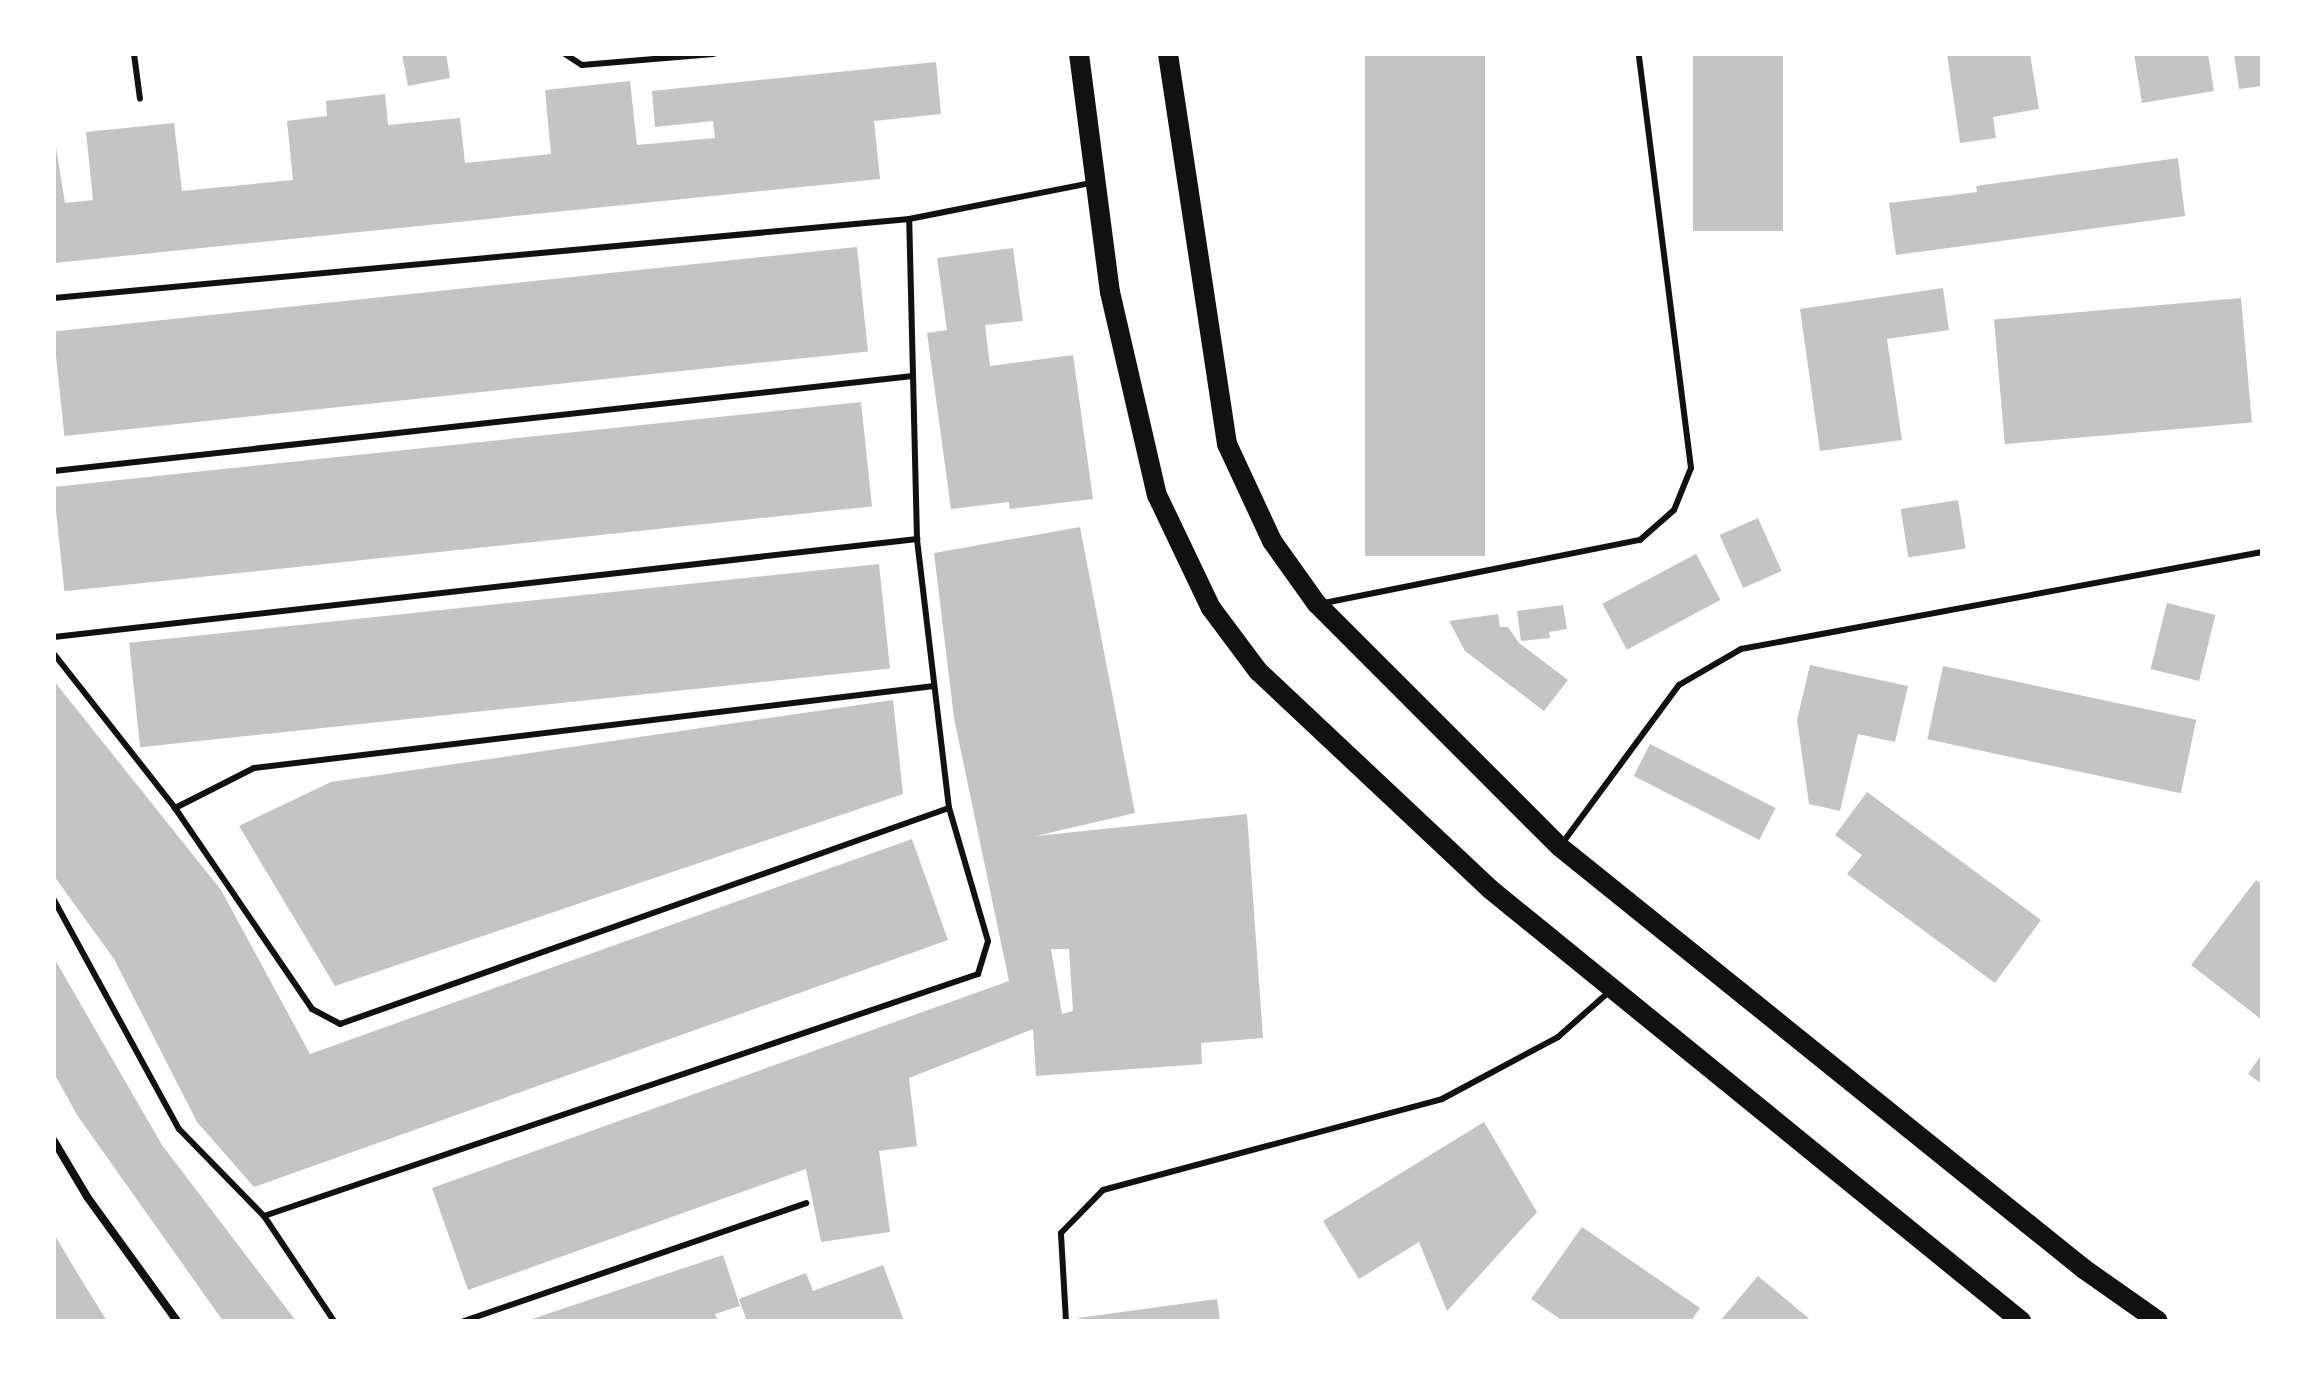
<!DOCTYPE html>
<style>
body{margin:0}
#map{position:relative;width:2316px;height:1375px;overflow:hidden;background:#fff;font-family:"Work Sans",sans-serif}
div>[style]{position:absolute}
.building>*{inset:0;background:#c4c4c4;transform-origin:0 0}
.service>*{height:6px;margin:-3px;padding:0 3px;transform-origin:3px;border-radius:3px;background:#111}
.minor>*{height:8px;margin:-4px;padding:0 4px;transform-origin:4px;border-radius:4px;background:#111}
.primary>*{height:20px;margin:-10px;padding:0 10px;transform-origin:10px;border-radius:10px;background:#111}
span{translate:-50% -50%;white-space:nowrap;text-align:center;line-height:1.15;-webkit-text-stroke:6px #fff;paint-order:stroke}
.frame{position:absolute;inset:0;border:56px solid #fff;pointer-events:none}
</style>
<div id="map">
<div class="building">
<i style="clip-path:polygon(402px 54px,446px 54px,450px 78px,408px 86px)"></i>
<i style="left:1365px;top:54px;width:120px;height:502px"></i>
<i style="left:1693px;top:54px;width:90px;height:177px"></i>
<i style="clip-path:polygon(1947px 54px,2030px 54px,2039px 109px,1993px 117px,1996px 138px,1960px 143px)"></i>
<i style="clip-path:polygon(2134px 54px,2208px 54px,2214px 91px,2142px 103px)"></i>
<i style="clip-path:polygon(2234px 54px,2262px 54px,2262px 86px,2239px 89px)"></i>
<i style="clip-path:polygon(936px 62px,941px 114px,874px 121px,880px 179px,54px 263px,54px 135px,65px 203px,93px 200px,86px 132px,174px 123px,182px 191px,293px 180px,287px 121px,327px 116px,326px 101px,385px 94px,388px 125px,460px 118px,465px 163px,551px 154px,545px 90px,630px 81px,637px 145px,715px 138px,713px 121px,655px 127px,652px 91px)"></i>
<i style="clip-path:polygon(2178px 158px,2185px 216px,1896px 255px,1889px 203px,1977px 192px,1976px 186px)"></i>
<i style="left:857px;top:247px;width:105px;height:808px;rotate:84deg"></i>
<i style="clip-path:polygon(1013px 248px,1023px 321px,985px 325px,990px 366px,1073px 355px,1093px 499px,1010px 509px,1009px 502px,951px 509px,927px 333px,947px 330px,937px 258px)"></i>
<i style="clip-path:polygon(1943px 288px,1949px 330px,1887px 339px,1902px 440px,1820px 451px,1800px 309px)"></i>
<i style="left:2241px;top:298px;width:125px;height:248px;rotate:85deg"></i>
<i style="left:861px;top:402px;width:105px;height:812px;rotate:84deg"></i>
<i style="left:1958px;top:500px;width:49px;height:58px;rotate:81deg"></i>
<i style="left:1758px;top:518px;width:58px;height:42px;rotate:66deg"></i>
<i style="clip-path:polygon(evenodd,1080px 527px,1135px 813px,1036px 836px,1247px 814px,1263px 1038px,1201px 1043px,1202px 1064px,1036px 1076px,1033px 1029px,909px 1078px,917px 1146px,879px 1151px,890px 1232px,821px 1242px,806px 1169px,468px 1290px,432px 1188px,1009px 981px,954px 718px,934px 553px,1080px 527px,1051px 949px,1069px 949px,1073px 1011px,1062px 1014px,1051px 949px)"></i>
<i style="left:1696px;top:554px;width:52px;height:106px;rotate:62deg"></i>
<i style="left:879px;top:564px;width:105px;height:754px;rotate:84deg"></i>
<i style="left:2167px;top:603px;width:50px;height:68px;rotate:14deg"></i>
<i style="clip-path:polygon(1563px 605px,1567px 629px,1549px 632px,1550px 638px,1521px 641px,1517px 611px)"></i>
<i style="clip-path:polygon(1498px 614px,1500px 627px,1508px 627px,1519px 643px,1568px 680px,1544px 711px,1465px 651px,1449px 621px)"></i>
<i style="clip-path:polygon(1810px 665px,1908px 686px,1895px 742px,1858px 734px,1840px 811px,1809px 804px,1797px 720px)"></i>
<i style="left:1943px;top:666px;width:259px;height:75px;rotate:12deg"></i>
<i style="clip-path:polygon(54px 681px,221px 890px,310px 1054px,912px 839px,948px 940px,254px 1187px,197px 1122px,114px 959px,54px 876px)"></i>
<i style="clip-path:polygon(893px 700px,903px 794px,335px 986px,239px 826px,331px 782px)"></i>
<i style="left:1650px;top:744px;width:141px;height:36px;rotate:27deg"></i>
<i style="clip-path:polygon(1867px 792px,2041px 920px,1995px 983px,1847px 874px,1862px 855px,1835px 835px)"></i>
<i style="clip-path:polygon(2256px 880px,2262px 884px,2262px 1020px,2191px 965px)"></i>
<i style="clip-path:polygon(54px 958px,162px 1145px,296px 1321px,223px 1321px,77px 1115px,54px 1073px)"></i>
<i style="clip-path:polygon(2262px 1054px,2262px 1084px,2248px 1074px)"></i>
<i style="clip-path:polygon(1484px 1122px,1537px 1212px,1447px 1311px,1419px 1242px,1359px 1279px,1323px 1221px)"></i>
<i style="clip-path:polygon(1582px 1227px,1700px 1308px,1691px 1321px,1563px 1321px,1531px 1299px)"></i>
<i style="clip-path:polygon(54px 1234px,82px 1281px,107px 1321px,54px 1321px)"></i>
<i style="clip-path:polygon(723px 1255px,740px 1306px,715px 1314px,718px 1321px,526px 1321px)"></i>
<i style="clip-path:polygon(883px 1265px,904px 1321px,747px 1321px,739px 1299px,806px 1273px,813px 1291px)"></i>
<i style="clip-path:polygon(1758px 1276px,1812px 1321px,1720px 1321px)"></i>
<i style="clip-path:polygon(1217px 1299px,1220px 1321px,1079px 1321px,1078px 1318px)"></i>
</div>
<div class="service">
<i style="left:134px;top:54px;width:45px;rotate:82.4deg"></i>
<i style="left:565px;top:54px;width:20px;rotate:33deg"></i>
<i style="left:582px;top:65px;width:132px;rotate:-4.8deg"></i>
<i style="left:54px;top:298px;width:859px;rotate:-5.28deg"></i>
<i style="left:909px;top:219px;width:186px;rotate:-11.2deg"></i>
<i style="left:54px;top:471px;width:864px;rotate:-6.31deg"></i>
<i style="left:1324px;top:603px;width:322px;rotate:-11.3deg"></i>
<i style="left:1640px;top:540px;width:45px;rotate:-41.4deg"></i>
<i style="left:1674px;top:510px;width:45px;rotate:-68deg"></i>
<i style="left:1691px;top:468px;width:417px;rotate:-97.2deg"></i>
<i style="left:54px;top:637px;width:869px;rotate:-6.48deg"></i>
<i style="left:54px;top:654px;width:196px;rotate:51.8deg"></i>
<i style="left:934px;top:686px;width:685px;rotate:173.12deg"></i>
<i style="left:254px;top:768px;width:89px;rotate:153.1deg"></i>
<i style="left:175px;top:808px;width:243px;rotate:55.7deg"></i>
<i style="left:312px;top:1009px;width:32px;rotate:28deg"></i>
<i style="left:340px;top:1024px;width:646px;rotate:-19.53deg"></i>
<i style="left:1561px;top:845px;width:199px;rotate:-53.6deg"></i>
<i style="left:1679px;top:685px;width:72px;rotate:-30.1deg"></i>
<i style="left:1741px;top:649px;width:530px;rotate:-10.55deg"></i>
<i style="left:54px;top:900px;width:261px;rotate:61.4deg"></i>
<i style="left:179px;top:1129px;width:122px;rotate:45.7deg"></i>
<i style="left:264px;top:1216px;width:126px;rotate:56.3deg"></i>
<i style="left:264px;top:1216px;width:754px;rotate:-18.72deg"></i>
<i style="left:978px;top:974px;width:34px;rotate:-73deg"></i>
<i style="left:988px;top:941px;width:139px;rotate:-106.3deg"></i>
<i style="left:949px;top:808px;width:271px;rotate:-96.8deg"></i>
<i style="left:917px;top:539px;width:320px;rotate:-91.4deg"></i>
<i style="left:464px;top:1321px;width:362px;rotate:-19deg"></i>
<i style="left:1066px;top:1321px;width:88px;rotate:-93.3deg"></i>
<i style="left:1061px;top:1233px;width:60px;rotate:-45.7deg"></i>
<i style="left:1103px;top:1190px;width:351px;rotate:-15deg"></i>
<i style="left:1442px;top:1099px;width:132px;rotate:-28.1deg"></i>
<i style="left:1558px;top:1037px;width:69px;rotate:-41.5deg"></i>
</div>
<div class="minor">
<i style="left:54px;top:1141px;width:66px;rotate:59.2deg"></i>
<i style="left:88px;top:1198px;width:152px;rotate:54.1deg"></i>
</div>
<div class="primary">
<i style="left:1079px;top:54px;width:240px;rotate:82.6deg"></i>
<i style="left:1110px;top:292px;width:208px;rotate:77deg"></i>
<i style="left:1157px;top:495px;width:125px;rotate:64.5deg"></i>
<i style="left:1211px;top:608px;width:79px;rotate:53.3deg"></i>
<i style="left:1258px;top:671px;width:318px;rotate:43.2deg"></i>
<i style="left:1490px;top:889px;width:685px;rotate:39.13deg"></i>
<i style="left:1168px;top:54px;width:394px;rotate:81.4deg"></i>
<i style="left:1227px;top:444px;width:107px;rotate:65.1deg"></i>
<i style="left:1272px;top:541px;width:77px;rotate:54.5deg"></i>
<i style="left:1317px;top:604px;width:344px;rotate:45deg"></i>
<i style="left:1560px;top:847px;width:673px;rotate:38.85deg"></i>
<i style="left:2084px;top:1269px;width:90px;rotate:35.1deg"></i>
</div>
<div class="frame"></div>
</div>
